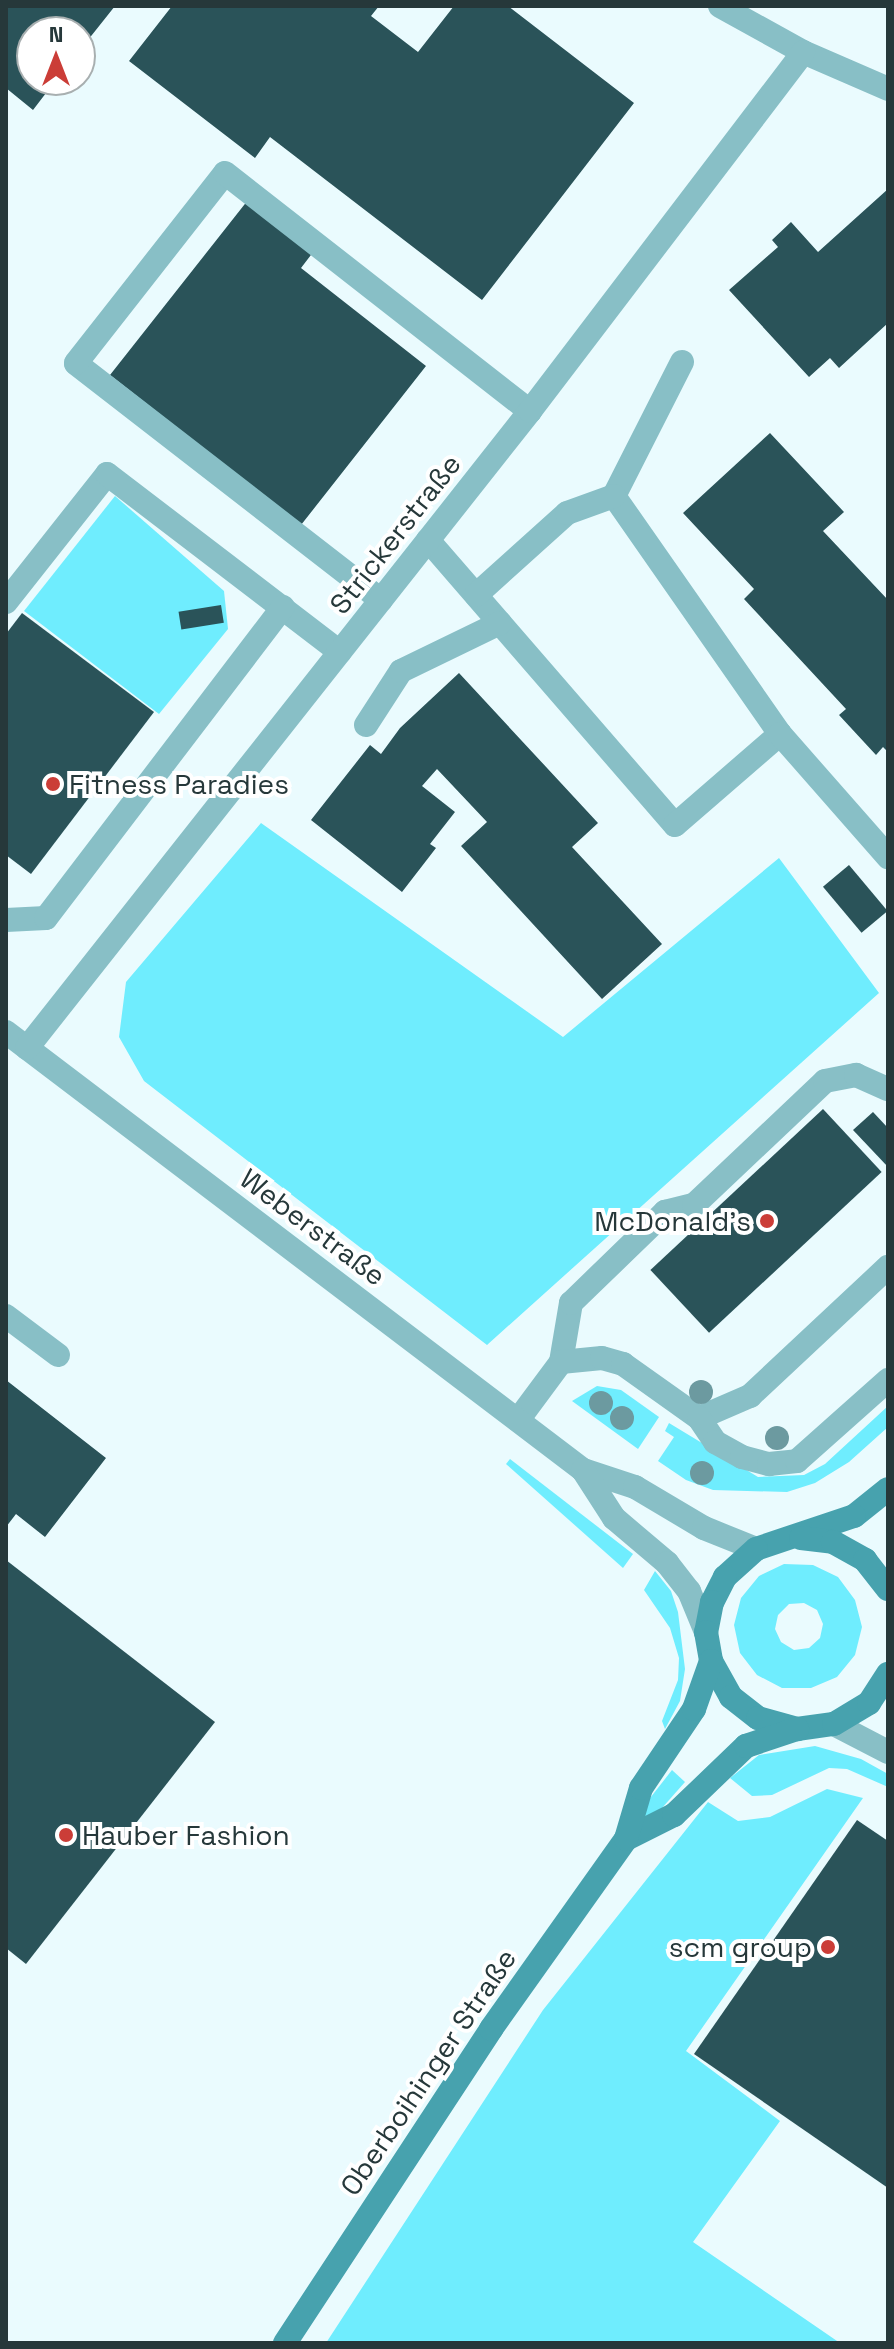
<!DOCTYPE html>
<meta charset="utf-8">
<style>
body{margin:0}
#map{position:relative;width:894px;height:2349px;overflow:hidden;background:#eafbfe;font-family:"Space Grotesk",sans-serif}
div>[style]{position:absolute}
.green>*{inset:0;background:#6fedfe}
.building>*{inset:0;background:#2a5359;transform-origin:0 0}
.lane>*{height:24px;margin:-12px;padding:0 12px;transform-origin:12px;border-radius:12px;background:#88bfc6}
.street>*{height:24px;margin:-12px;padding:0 12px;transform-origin:12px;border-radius:12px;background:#88bfc6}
.secondary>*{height:24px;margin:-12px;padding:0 12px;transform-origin:12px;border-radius:12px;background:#47a2ae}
.trees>*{width:24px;height:24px;margin:-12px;border-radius:50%;background:#6c9aa0}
.dots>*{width:22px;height:22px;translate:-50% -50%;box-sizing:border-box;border:4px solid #fff;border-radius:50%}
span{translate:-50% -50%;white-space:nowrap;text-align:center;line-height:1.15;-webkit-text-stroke:8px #fff;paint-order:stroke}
.street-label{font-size:28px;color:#26383a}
.poi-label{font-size:28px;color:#26383a}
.left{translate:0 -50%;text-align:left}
.right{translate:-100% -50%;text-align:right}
.frame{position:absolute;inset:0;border:8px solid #26383a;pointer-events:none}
.north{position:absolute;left:16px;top:16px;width:80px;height:80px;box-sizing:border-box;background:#fff;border:2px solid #a8afb0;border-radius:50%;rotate:0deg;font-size:22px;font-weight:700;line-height:32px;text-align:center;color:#26383a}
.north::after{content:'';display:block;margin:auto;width:28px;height:36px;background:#cb3d37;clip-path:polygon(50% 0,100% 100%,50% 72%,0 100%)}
</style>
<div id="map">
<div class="green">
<i style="clip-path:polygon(115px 496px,224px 591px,228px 629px,159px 714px,24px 611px)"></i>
<i style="clip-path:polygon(261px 823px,563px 1037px,779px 858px,879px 993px,487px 1345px,144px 1081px,119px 1037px,126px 982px)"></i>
<i style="clip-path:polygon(597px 1386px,621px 1390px,659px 1417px,638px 1449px,572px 1401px)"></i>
<i style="clip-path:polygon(888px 1406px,888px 1427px,849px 1462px,815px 1483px,787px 1492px,713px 1490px,686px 1480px,658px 1461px,674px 1437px,665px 1431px,669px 1423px,758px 1477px,804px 1475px,825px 1464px)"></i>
<i style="clip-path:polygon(510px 1459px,633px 1554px,623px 1568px,506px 1464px)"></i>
<i style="clip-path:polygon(evenodd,784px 1564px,813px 1565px,838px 1577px,855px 1600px,862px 1627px,855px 1655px,837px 1677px,811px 1688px,782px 1688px,757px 1675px,740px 1653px,734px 1625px,741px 1598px,759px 1576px,784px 1564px,804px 1603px,817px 1610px,823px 1624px,820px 1638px,809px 1648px,794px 1650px,781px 1642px,775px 1629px,778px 1615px,789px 1604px,804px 1603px)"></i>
<i style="clip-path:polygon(655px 1571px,671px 1591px,678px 1612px,685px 1669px,680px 1701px,665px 1729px,662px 1721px,678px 1680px,679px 1658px,670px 1628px,644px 1590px)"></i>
<i style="clip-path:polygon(815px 1746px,861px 1759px,888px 1774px,888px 1787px,847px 1769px,829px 1768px,772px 1795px,752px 1796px,730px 1778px,759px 1755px)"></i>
<i style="clip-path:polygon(672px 1770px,685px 1782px,647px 1825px,636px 1816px)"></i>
<i style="clip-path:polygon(827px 1789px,863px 1798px,686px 2051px,780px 2121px,693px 2242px,840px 2343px,326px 2343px,543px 2010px,708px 1802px,738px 1821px,770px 1817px)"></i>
</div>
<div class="building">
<i style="clip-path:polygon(6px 6px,115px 6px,80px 50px,80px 32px,32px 32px,32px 80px,56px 80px,33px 110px,6px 88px)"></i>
<i style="clip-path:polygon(172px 6px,379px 6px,371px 16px,418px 52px,454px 6px,508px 6px,634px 103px,482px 300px,270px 137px,255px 158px,129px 61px)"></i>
<i style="clip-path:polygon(888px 189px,888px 323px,839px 368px,830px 358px,809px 377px,729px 290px,778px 247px,772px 240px,791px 222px,818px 252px)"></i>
<i style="clip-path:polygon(248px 200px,314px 251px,301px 268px,426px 366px,301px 525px,110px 375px)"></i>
<i style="clip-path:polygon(770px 433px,844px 512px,823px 531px,888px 600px,888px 752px,883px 747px,876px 755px,839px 715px,846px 709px,744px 599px,754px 589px,683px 513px)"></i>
<i style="left:221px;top:605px;width:18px;height:43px;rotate:81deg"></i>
<i style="clip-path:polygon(22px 613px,154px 712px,31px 874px,6px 855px,6px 634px)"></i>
<i style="clip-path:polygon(459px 673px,598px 823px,572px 847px,662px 944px,602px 999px,461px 846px,487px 822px,437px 769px,422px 786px,455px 812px,430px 844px,436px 848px,402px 892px,311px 820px,370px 745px,381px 754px,400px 728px)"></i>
<i style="left:849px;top:865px;width:60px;height:34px;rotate:50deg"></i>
<i style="left:823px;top:1109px;width:86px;height:236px;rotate:47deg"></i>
<i style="clip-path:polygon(873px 1112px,888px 1128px,888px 1167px,853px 1130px)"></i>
<i style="clip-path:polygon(6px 1380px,106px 1458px,45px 1537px,16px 1514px,6px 1527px)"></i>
<i style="clip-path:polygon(6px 1560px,215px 1722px,26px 1964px,6px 1948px)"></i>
<i style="clip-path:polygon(857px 1820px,888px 1841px,888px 2188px,694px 2054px)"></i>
</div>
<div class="lane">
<i style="left:682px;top:362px;width:150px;rotate:116.9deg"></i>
<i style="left:614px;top:496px;width:290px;rotate:55.1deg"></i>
<i style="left:428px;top:540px;width:377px;rotate:49.1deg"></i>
<i style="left:675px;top:825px;width:139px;rotate:-40.9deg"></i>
<i style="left:780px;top:734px;width:164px;rotate:48.7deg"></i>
<i style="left:476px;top:595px;width:122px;rotate:-42deg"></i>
<i style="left:567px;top:513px;width:50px;rotate:-19.9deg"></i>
<i style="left:381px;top:600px;width:386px;rotate:-142.2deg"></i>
<i style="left:76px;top:363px;width:241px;rotate:-51.9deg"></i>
<i style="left:225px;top:173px;width:387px;rotate:38deg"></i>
<i style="left:6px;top:602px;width:163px;rotate:-51.7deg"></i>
<i style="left:107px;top:474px;width:293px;rotate:37.4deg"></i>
<i style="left:366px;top:725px;width:64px;rotate:-57.1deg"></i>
<i style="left:401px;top:671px;width:110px;rotate:-25.9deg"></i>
<i style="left:6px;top:920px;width:40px;rotate:-2.9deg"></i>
<i style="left:46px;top:918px;width:391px;rotate:-52.7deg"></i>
<i style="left:6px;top:1316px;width:65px;rotate:36.9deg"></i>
<i style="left:561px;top:1362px;width:60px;rotate:-80.4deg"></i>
<i style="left:571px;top:1303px;width:131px;rotate:-44.1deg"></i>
<i style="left:665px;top:1212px;width:30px;rotate:-14deg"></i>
<i style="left:694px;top:1205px;width:180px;rotate:-43.4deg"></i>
<i style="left:825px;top:1081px;width:32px;rotate:-11deg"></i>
<i style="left:856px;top:1075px;width:35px;rotate:24deg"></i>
<i style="left:699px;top:1418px;width:56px;rotate:-23.3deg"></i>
<i style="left:750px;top:1396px;width:189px;rotate:-43.1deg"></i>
<i style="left:518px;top:1420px;width:72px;rotate:-53.4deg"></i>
<i style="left:561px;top:1362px;width:41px;rotate:-5.6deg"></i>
<i style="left:602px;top:1358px;width:22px;rotate:16deg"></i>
<i style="left:623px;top:1364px;width:93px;rotate:35.4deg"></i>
<i style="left:699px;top:1418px;width:29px;rotate:56deg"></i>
<i style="left:715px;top:1442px;width:31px;rotate:29deg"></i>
<i style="left:742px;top:1457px;width:28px;rotate:15deg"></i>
<i style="left:769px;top:1464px;width:28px;rotate:-6deg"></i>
<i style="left:797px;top:1461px;width:122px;rotate:-41.7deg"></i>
</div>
<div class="street">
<i style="left:720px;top:6px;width:95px;rotate:29deg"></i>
<i style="left:803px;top:52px;width:93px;rotate:23.5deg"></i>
<i style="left:6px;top:1032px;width:724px;rotate:37.2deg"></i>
<i style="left:583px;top:1470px;width:55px;rotate:18.1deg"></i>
<i style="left:635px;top:1487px;width:80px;rotate:30.7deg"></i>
<i style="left:704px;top:1528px;width:56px;rotate:22deg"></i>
<i style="left:27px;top:1048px;width:812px;rotate:-51.7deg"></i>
<i style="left:530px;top:411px;width:451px;rotate:-52.7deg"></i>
<i style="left:583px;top:1470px;width:57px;rotate:57.1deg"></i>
<i style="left:614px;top:1518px;width:70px;rotate:40.3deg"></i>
<i style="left:667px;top:1563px;width:36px;rotate:52deg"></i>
<i style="left:689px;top:1591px;width:44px;rotate:67.5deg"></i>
<i style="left:834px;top:1724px;width:61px;rotate:27.4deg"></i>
</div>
<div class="secondary">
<i style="left:888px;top:1489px;width:43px;rotate:141.5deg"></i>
<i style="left:854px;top:1516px;width:103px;rotate:161.4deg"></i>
<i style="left:756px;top:1549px;width:42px;rotate:137.9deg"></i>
<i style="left:725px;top:1577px;width:28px;rotate:117deg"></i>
<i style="left:712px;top:1602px;width:31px;rotate:101deg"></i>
<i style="left:706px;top:1632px;width:29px;rotate:80deg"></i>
<i style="left:711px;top:1661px;width:41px;rotate:60.9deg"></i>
<i style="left:731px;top:1697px;width:34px;rotate:38deg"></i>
<i style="left:758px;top:1718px;width:41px;rotate:15.8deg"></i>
<i style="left:797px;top:1729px;width:37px;rotate:-8deg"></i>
<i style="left:834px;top:1724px;width:41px;rotate:-31deg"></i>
<i style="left:869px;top:1703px;width:35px;rotate:-57deg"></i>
<i style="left:801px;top:1538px;width:32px;rotate:7deg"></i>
<i style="left:833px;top:1542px;width:37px;rotate:29deg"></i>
<i style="left:865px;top:1560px;width:37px;rotate:52deg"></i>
<i style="left:626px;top:1839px;width:54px;rotate:-26.6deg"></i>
<i style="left:674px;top:1815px;width:100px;rotate:-43.8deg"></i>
<i style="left:746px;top:1746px;width:54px;rotate:-18.4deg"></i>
<i style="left:285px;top:2343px;width:376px;rotate:-56.7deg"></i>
<i style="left:491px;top:2029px;width:233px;rotate:-54.6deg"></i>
<i style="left:626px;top:1839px;width:53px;rotate:-73.6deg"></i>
<i style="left:641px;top:1788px;width:95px;rotate:-56.1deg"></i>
<i style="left:694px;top:1709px;width:51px;rotate:-70.5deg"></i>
</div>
<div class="trees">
<i style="left:701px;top:1392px"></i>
<i style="left:601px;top:1403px"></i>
<i style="left:622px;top:1418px"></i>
<i style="left:777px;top:1438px"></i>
<i style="left:702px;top:1473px"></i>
</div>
<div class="dots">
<i style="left:53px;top:784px;background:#cb3d37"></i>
<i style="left:767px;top:1221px;background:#cb3d37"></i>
<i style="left:66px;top:1835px;background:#cb3d37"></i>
<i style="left:828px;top:1947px;background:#cb3d37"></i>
</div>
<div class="street-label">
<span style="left:395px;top:534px;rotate:-52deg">Strickerstraße</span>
<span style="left:313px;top:1227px;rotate:37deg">Weberstraße</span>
<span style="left:428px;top:2072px;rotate:-56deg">Oberboihinger Straße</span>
</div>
<div class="poi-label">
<span class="left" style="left:69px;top:784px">Fitness Paradies</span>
<span class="right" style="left:751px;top:1221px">McDonald's</span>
<span class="left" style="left:82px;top:1835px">Hauber Fashion</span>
<span class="right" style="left:812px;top:1947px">scm group</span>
</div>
<div class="frame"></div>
<div class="north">N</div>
</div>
